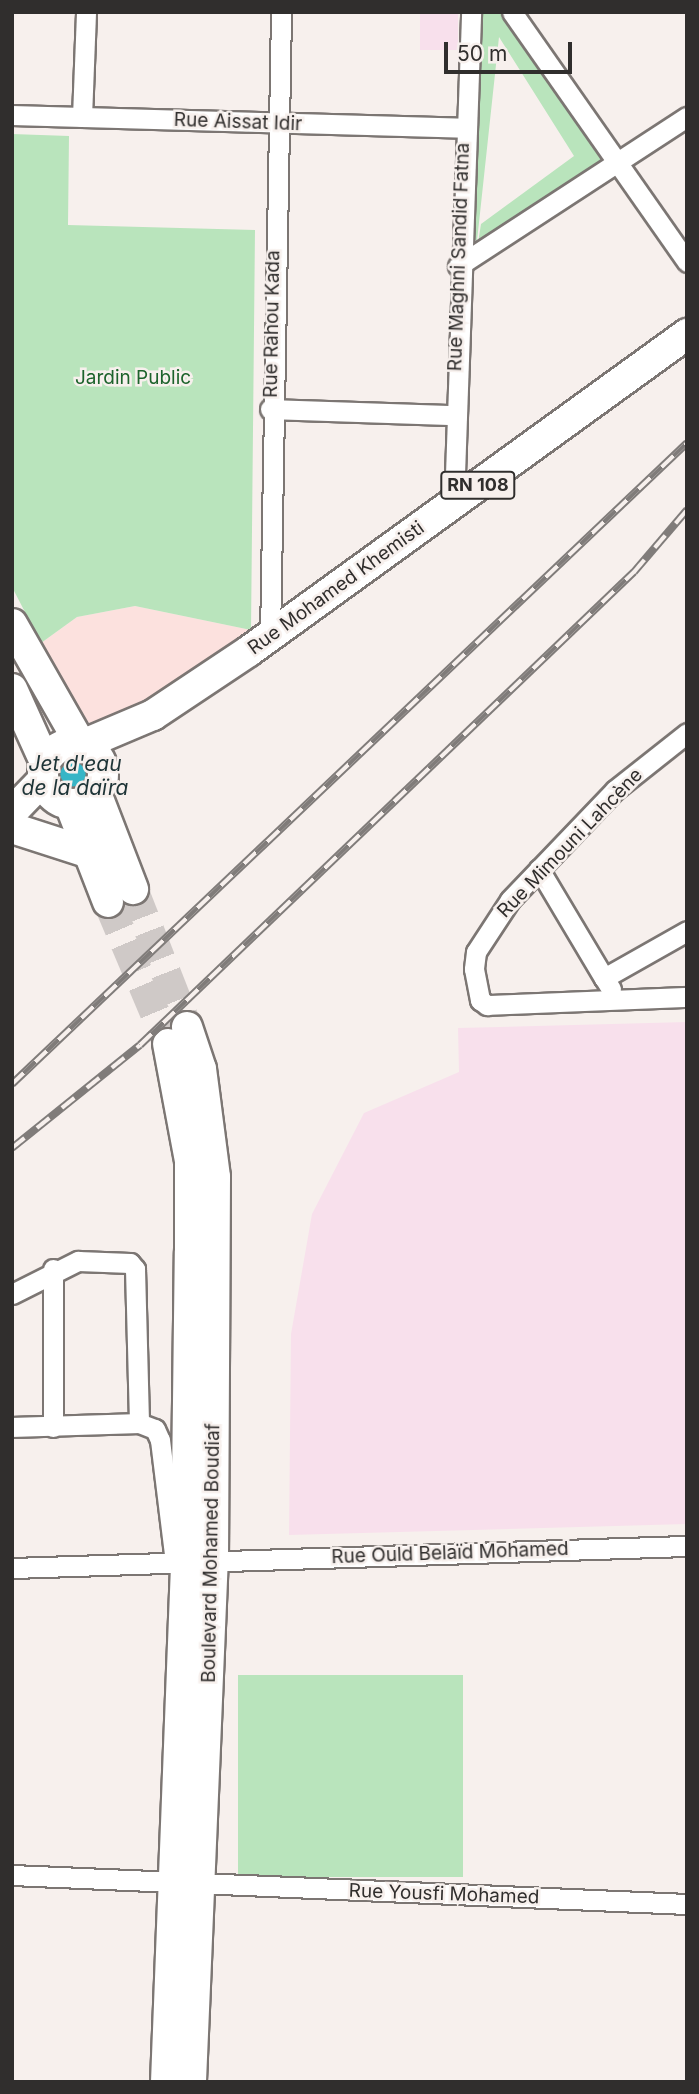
<!DOCTYPE html>
<meta charset="utf-8">
<style>
body{margin:0}
#map{position:relative;width:699px;height:2094px;overflow:hidden;background:#f7f0ed;font-family:Inter,sans-serif}
div>[style]{position:absolute}
.commercial>*{inset:0;background:#fce1de}
.medical>*{inset:0;background:#f8e0ec;transform-origin:0 0}
.green>*{inset:0;background:#b9e4bc;transform-origin:0 0}
.water>*{inset:0;background:#37b5c6}
.round{border-radius:50%}
.primary-tunnel>*{height:30px;margin-top:-15px;transform-origin:0;background:repeating-linear-gradient(90deg,#cfc9c7 0 30px,transparent 0 45px)}
.roads{filter:drop-shadow(2px 0 #7c7673) drop-shadow(-2px 0 #7c7673) drop-shadow(0 2px #7c7673) drop-shadow(0 -2px #7c7673)}
.street>*{height:19px;margin:-9.5px;padding:0 9.5px;transform-origin:9.5px;border-radius:9.5px;background:#fff}
.primary>*{height:30px;margin:-15px;padding:0 15px;transform-origin:15px;border-radius:15px;background:#fff}
.primary>.ring{margin:-15px;padding:0;box-sizing:content-box;background:none;border:30px solid #fff;border-radius:50%}
.rail>*{height:8px;margin-top:-4px;transform-origin:0;background:repeating-linear-gradient(90deg,#f7f0ed 0 16px,#807c7a 0 32px);box-sizing:border-box;border-block:2px solid #807c7a}
span{translate:-50% -50%;white-space:nowrap;text-align:center;line-height:1.15;-webkit-text-stroke:5px #f7f0ed;paint-order:stroke}
.shield-label span{padding:2px 5px;background:#f7f0ed;border:2px solid;border-radius:5px;-webkit-text-stroke-width:0}
.shield-label{font-size:18px;color:#302e2d;font-weight:700}
.street-label{font-size:19px;color:#302e2d}
.park-label{font-size:19px;color:#1d632c}
.water-label{font-size:21px;color:#1e3437;font-style:italic}
.frame{position:absolute;inset:0;border:14px solid #302e2d;pointer-events:none}
.scale{position:absolute;left:444px;top:42px;width:128px;height:32px;box-sizing:border-box;border:4px solid #302e2d;border-top:0;padding-left:9px;font-size:21px;line-height:24px;white-space:nowrap;color:#302e2d;-webkit-text-stroke:5px #f7f0ed;paint-order:stroke}
</style>
<div id="map">
<div class="commercial">
<i style="clip-path:polygon(135px 606px,251px 630px,159px 700px,105px 726px,71px 718px,41px 643px,77px 617px)"></i>
</div>
<div class="medical">
<i style="left:420px;top:12px;width:38px;height:38px"></i>
<i style="clip-path:polygon(687px 1022px,687px 1524px,289px 1535px,291px 1334px,312px 1214px,364px 1113px,459px 1072px,458px 1028px)"></i>
</div>
<div class="green">
<i style="clip-path:polygon(476px 12px,505px 12px,613px 160px,478px 243px,481px 224px,574px 156px,499px 37px,477px 241px,468px 235px)"></i>
<i style="clip-path:polygon(12px 134px,69px 136px,68px 225px,255px 230px,251px 630px,135px 606px,77px 617px,41px 643px,12px 587px)"></i>
<i style="left:463px;top:1675px;width:202px;height:225px;rotate:90deg"></i>
</div>
<div class="water">
<i class="round" style="left:53px;top:754px;width:44px;height:44px"></i>
</div>
<div class="primary-tunnel">
<i style="left:133px;top:889px;width:148px;rotate:68.6deg"></i>
<i style="left:108px;top:902px;width:154px;rotate:67.1deg"></i>
</div>
<div class="roads">
<div class="street">
<i style="left:512px;top:12px;width:305px;rotate:55deg"></i>
<i style="left:12px;top:115px;width:452px;rotate:1.6deg"></i>
<i style="left:82px;top:117px;width:105px;rotate:-87.8deg"></i>
<i style="left:458px;top:266px;width:273px;rotate:-33.1deg"></i>
<i style="left:270px;top:409px;width:184px;rotate:1.9deg"></i>
<i style="left:454px;top:503px;width:491px;rotate:-88deg"></i>
<i style="left:270px;top:636px;width:624px;rotate:-88.99deg"></i>
<i style="left:687px;top:733px;width:92px;rotate:141.6deg"></i>
<i style="left:615px;top:790px;width:152px;rotate:133.7deg"></i>
<i style="left:510px;top:900px;width:62px;rotate:123.2deg"></i>
<i style="left:476px;top:952px;width:17px;rotate:97deg"></i>
<i style="left:474px;top:969px;width:32px;rotate:79deg"></i>
<i style="left:480px;top:1000px;width:9px;rotate:36deg"></i>
<i style="left:487px;top:1005px;width:200px;rotate:-2.3deg"></i>
<i style="left:539px;top:869px;width:127px;rotate:59.2deg"></i>
<i style="left:611px;top:989px;width:13px;rotate:-122deg"></i>
<i style="left:604px;top:978px;width:95px;rotate:-29.5deg"></i>
<i style="left:12px;top:1294px;width:74px;rotate:-26.6deg"></i>
<i style="left:78px;top:1261px;width:52px;rotate:2.2deg"></i>
<i style="left:130px;top:1263px;width:8px;rotate:50deg"></i>
<i style="left:135px;top:1269px;width:154px;rotate:88.5deg"></i>
<i style="left:139px;top:1423px;width:17px;rotate:21deg"></i>
<i style="left:155px;top:1429px;width:12px;rotate:66deg"></i>
<i style="left:160px;top:1440px;width:115px;rotate:83deg"></i>
<i style="left:12px;top:1427px;width:127px;rotate:-1.8deg"></i>
<i style="left:53px;top:1427px;width:158px;rotate:-90deg"></i>
<i style="left:12px;top:1568px;width:675px;rotate:-1.87deg"></i>
<i style="left:12px;top:1875px;width:676px;rotate:2.46deg"></i>
</div>
<div class="primary">
<i style="left:12px;top:624px;width:139px;rotate:60.3deg"></i>
<i style="left:12px;top:689px;width:80px;rotate:65.7deg"></i>
<i class="ring" style="left:43px;top:744px;width:30px;height:30px"></i>
<i style="left:82px;top:745px;width:77px;rotate:-22.9deg"></i>
<i style="left:153px;top:715px;width:115px;rotate:-33.7deg"></i>
<i style="left:249px;top:651px;width:541px;rotate:-35.89deg"></i>
<i style="left:96px;top:793px;width:103px;rotate:68.9deg"></i>
<i style="left:70px;top:804px;width:105px;rotate:68.8deg"></i>
<i style="left:12px;top:812px;width:45px;rotate:-45.9deg"></i>
<i style="left:15px;top:829px;width:75px;rotate:17.9deg"></i>
<i style="left:187px;top:1027px;width:44px;rotate:71.6deg"></i>
<i style="left:201px;top:1069px;width:109px;rotate:82.6deg"></i>
<i style="left:215px;top:1177px;width:379px;rotate:90.3deg"></i>
<i style="left:213px;top:1556px;width:526px;rotate:92.4deg"></i>
<i style="left:166px;top:2082px;width:517px;rotate:-87.78deg"></i>
<i style="left:186px;top:1565px;width:313px;rotate:-89.3deg"></i>
<i style="left:190px;top:1252px;width:91px;rotate:-90deg"></i>
<i style="left:190px;top:1161px;width:119px;rotate:-100.6deg"></i>
</div>
</div>
<div class="rail">
<i style="left:12px;top:1084px;width:931px;rotate:-43.52deg"></i>
<i style="left:12px;top:1148px;width:164px;rotate:-38.8deg"></i>
<i style="left:140px;top:1045px;width:684px;rotate:-43.76deg"></i>
<i style="left:634px;top:572px;width:82px;rotate:-49.5deg"></i>
</div>
<div class="shield-label">
<span style="left:478px;top:485px">RN 108</span>
</div>
<div class="street-label">
<span style="left:238px;top:122px;rotate:2deg">Rue Aissat Idir</span>
<span style="left:459px;top:257px;rotate:-88deg">Rue Maghni Sandid Fatna</span>
<span style="left:272px;top:324px;rotate:-89deg">Rue Rahou Kada</span>
<span style="left:336px;top:588px;rotate:-36deg">Rue Mohamed Khemisti</span>
<span style="left:570px;top:843px;rotate:-46deg">Rue Mimouni Lahcène</span>
<span style="left:211px;top:1553px;rotate:-89deg">Boulevard Mohamed Boudiaf</span>
<span style="left:450px;top:1553px;rotate:-2deg">Rue Ould Belaïd Mohamed</span>
<span style="left:444px;top:1894px;rotate:2deg">Rue Yousfi Mohamed</span>
</div>
<div class="park-label">
<span style="left:133px;top:378px">Jardin Public</span>
</div>
<div class="water-label">
<span style="left:75px;top:776px">Jet d'eau<br>de la daïra</span>
</div>
<div class="frame"></div>
<div class="scale">50 m</div>
</div>
